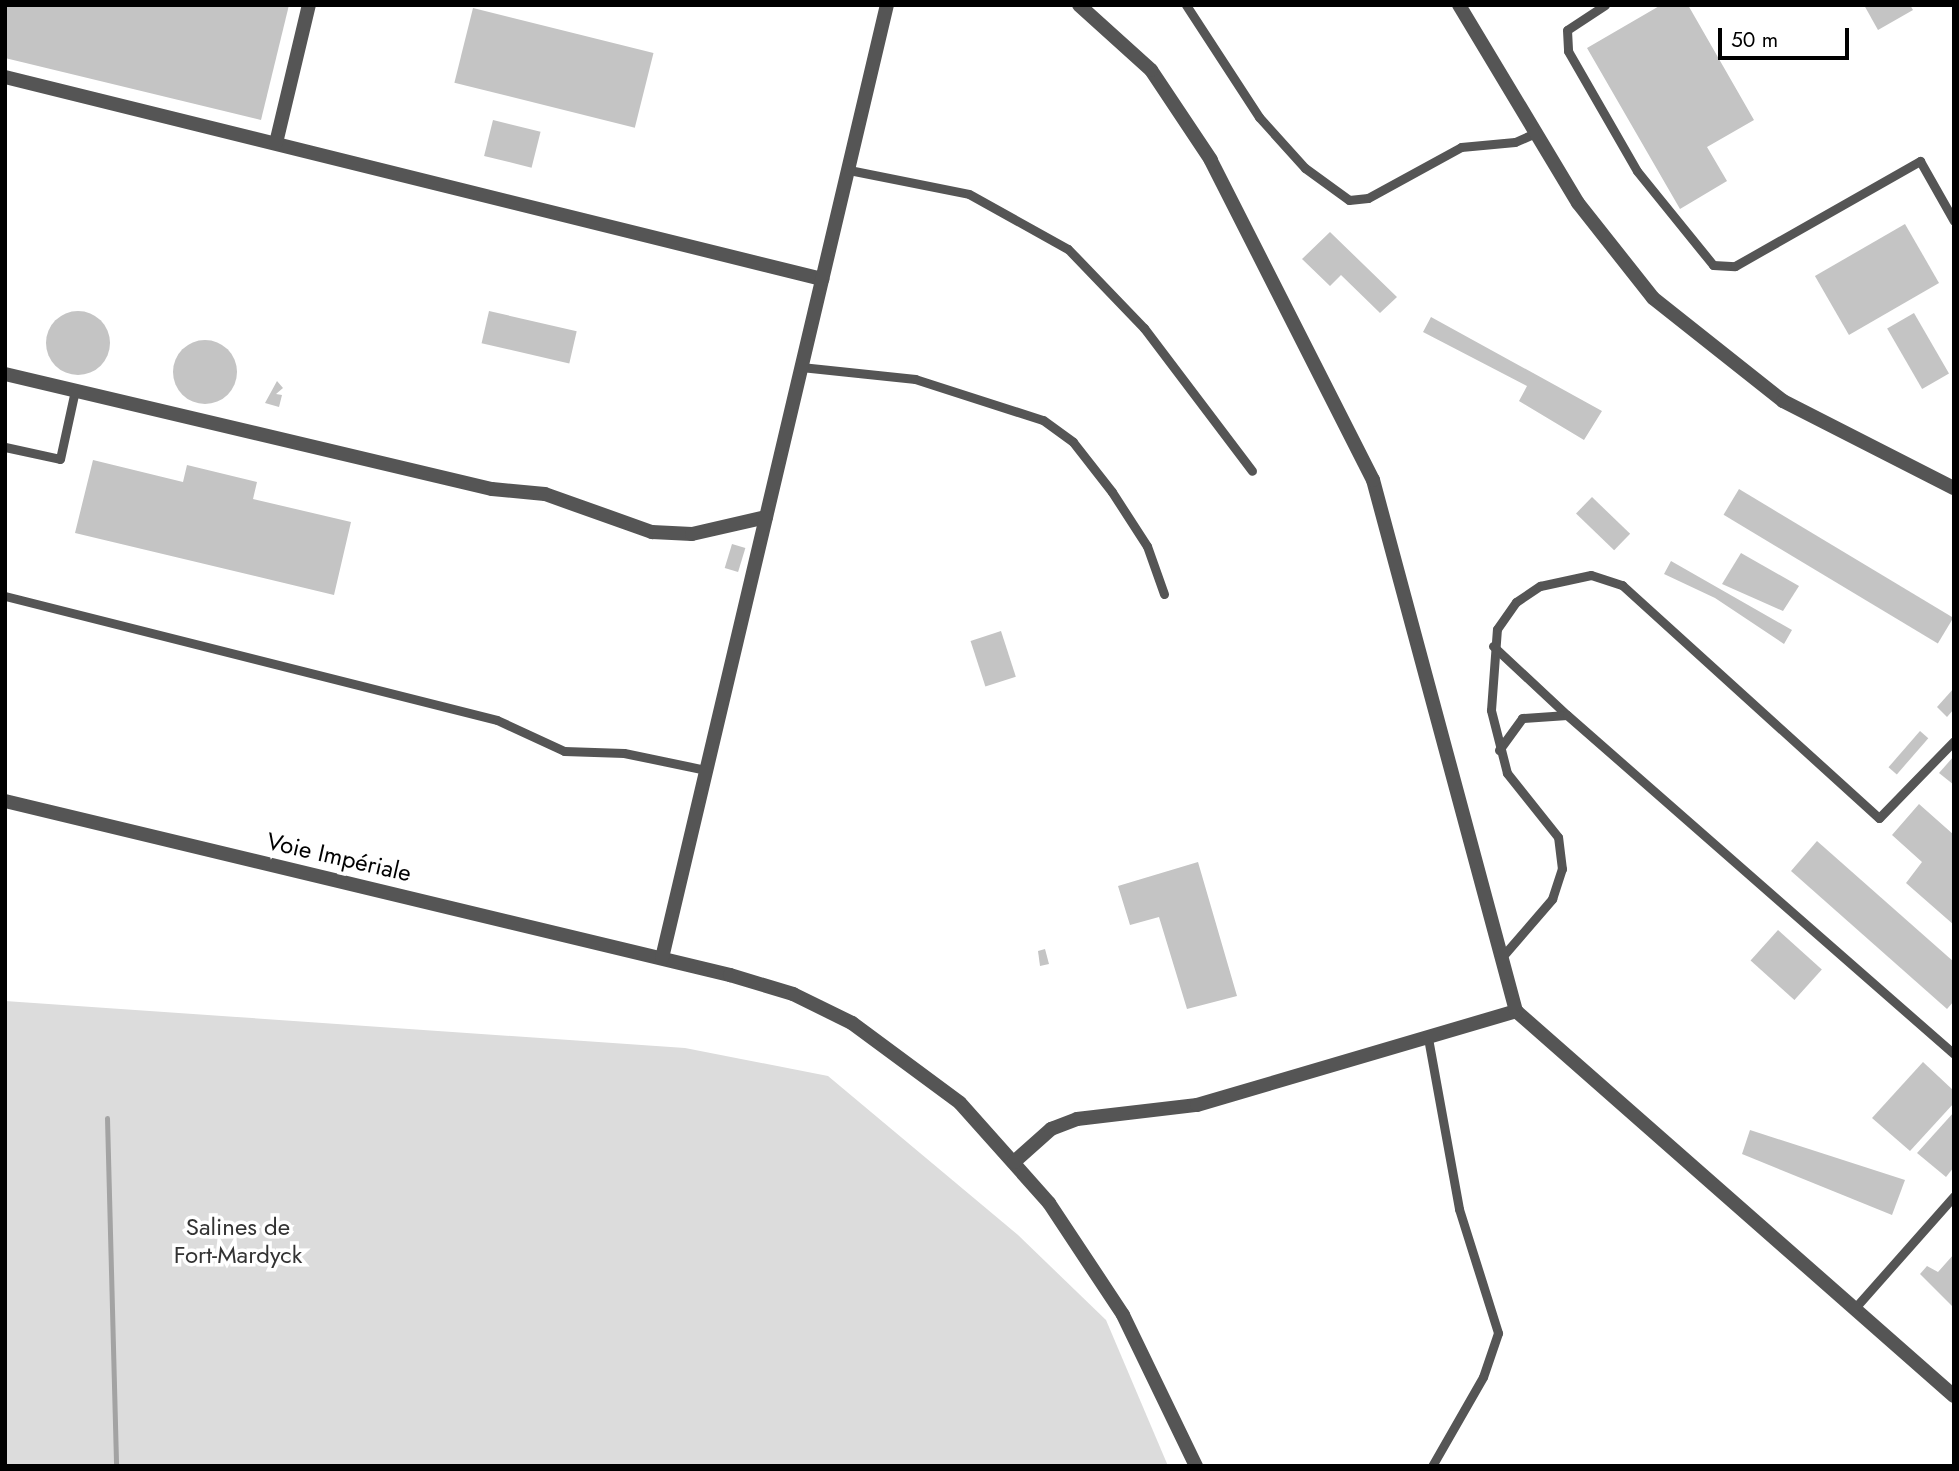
<!DOCTYPE html>
<meta charset="utf-8">
<style>
body{margin:0}
#map{position:relative;width:1959px;height:1471px;overflow:hidden;background:#fff;font-family:Jost,sans-serif}
div>[style]{position:absolute}
.green>*{inset:0;background:#dcdcdc}
.stream>*{height:5px;margin:-2.5px;padding:0 2.5px;transform-origin:2.5px;border-radius:2.5px;background:#a3a3a3}
.building>*{inset:0;background:#c4c4c4;transform-origin:0 0}
.round{border-radius:50%}
.lane>*{height:9px;margin:-4.5px;padding:0 4.5px;transform-origin:4.5px;border-radius:4.5px;background:#555}
.street>*{height:14px;margin:-7px;padding:0 7px;transform-origin:7px;border-radius:7px;background:#555}
span{translate:-50% -50%;white-space:nowrap;text-align:center;line-height:1.15;-webkit-text-stroke:7px #fff;paint-order:stroke}
.street-label{font-size:24px;color:#000}
.park-label{font-size:24px;color:#333}
.frame{position:absolute;inset:0;border:7px solid #000;pointer-events:none}
.scale{position:absolute;left:1718px;top:28px;width:131px;height:32px;box-sizing:border-box;border:4px solid #000;border-top:0;padding-left:9px;font-size:21px;line-height:24px;white-space:nowrap;color:#000;-webkit-text-stroke:5px #fff;paint-order:stroke}
</style>
<div id="map">
<div class="green">
<i style="clip-path:polygon(5px 1001px,685px 1048px,828px 1076px,1018px 1235px,1106px 1320px,1168px 1466px,5px 1466px)"></i>
</div>
<div class="stream">
<i style="left:107px;top:1118px;width:348px;rotate:88.5deg"></i>
</div>
<div class="building">
<i style="clip-path:polygon(5px 5px,289px 5px,261px 120px,5px 58px)"></i>
<i style="clip-path:polygon(1661px 5px,1688px 5px,1754px 120px,1707px 147px,1727px 181px,1680px 209px,1587px 48px)"></i>
<i style="clip-path:polygon(1864px 5px,1910px 5px,1913px 10px,1878px 30px)"></i>
<i style="left:473px;top:8px;width:186px;height:77px;rotate:14deg"></i>
<i style="left:493px;top:120px;width:49px;height:37px;rotate:14deg"></i>
<i style="left:1905px;top:224px;width:68px;height:104px;rotate:60deg"></i>
<i style="clip-path:polygon(1330px 232px,1397px 297px,1380px 313px,1341px 275px,1330px 286px,1302px 259px)"></i>
<i style="left:489px;top:311px;width:90px;height:33px;rotate:13deg"></i>
<i class="round" style="left:46px;top:311px;width:64px;height:64px"></i>
<i style="left:1914px;top:313px;width:70px;height:31px;rotate:60deg"></i>
<i style="clip-path:polygon(1431px 317px,1602px 411px,1584px 440px,1519px 401px,1527px 386px,1423px 332px)"></i>
<i class="round" style="left:173px;top:340px;width:64px;height:64px"></i>
<i style="clip-path:polygon(277px 381px,283px 388px,276px 394px,282px 395px,279px 407px,265px 403px)"></i>
<i style="clip-path:polygon(93px 460px,183px 482px,187px 465px,257px 482px,253px 499px,351px 522px,334px 595px,75px 533px)"></i>
<i style="left:1739px;top:489px;width:250px;height:30px;rotate:31deg"></i>
<i style="left:1592px;top:497px;width:53px;height:23px;rotate:44deg"></i>
<i style="left:732px;top:544px;width:14px;height:25px;rotate:17deg"></i>
<i style="clip-path:polygon(1741px 553px,1799px 586px,1783px 611px,1722px 584px)"></i>
<i style="clip-path:polygon(1671px 561px,1792px 630px,1784px 644px,1715px 598px,1664px 574px)"></i>
<i style="left:1001px;top:631px;width:48px;height:32px;rotate:72deg"></i>
<i style="clip-path:polygon(1954px 688px,1954px 709px,1947px 717px,1937px 707px)"></i>
<i style="left:1920px;top:731px;width:11px;height:48px;rotate:41deg"></i>
<i style="clip-path:polygon(1954px 756px,1954px 785px,1939px 773px)"></i>
<i style="clip-path:polygon(1919px 804px,1954px 835px,1954px 925px,1906px 883px,1922px 862px,1892px 835px)"></i>
<i style="clip-path:polygon(1817px 841px,1954px 962px,1954px 1001px,1947px 1009px,1791px 871px)"></i>
<i style="clip-path:polygon(1198px 862px,1237px 996px,1187px 1009px,1159px 917px,1130px 925px,1118px 886px)"></i>
<i style="left:1778px;top:930px;width:59px;height:41px;rotate:42deg"></i>
<i style="clip-path:polygon(1045px 949px,1049px 964px,1040px 966px,1038px 951px)"></i>
<i style="clip-path:polygon(1923px 1062px,1954px 1091px,1954px 1103px,1910px 1151px,1872px 1118px)"></i>
<i style="clip-path:polygon(1954px 1112px,1954px 1167px,1946px 1177px,1917px 1153px)"></i>
<i style="clip-path:polygon(1750px 1130px,1905px 1180px,1892px 1215px,1742px 1154px)"></i>
<i style="clip-path:polygon(1954px 1254px,1954px 1308px,1920px 1274px,1927px 1266px,1938px 1272px)"></i>
</div>
<div class="lane">
<i style="left:1186px;top:5px;width:134px;rotate:56.9deg"></i>
<i style="left:1259px;top:117px;width:69px;rotate:48deg"></i>
<i style="left:1305px;top:168px;width:54px;rotate:36deg"></i>
<i style="left:1349px;top:200px;width:19px;rotate:-6deg"></i>
<i style="left:1368px;top:198px;width:106px;rotate:-28.7deg"></i>
<i style="left:1461px;top:147px;width:54px;rotate:-5.3deg"></i>
<i style="left:1515px;top:142px;width:22px;rotate:-24deg"></i>
<i style="left:1605px;top:5px;width:45px;rotate:146.7deg"></i>
<i style="left:1567px;top:30px;width:21px;rotate:87deg"></i>
<i style="left:1568px;top:51px;width:138px;rotate:60.1deg"></i>
<i style="left:1637px;top:171px;width:121px;rotate:51deg"></i>
<i style="left:1713px;top:265px;width:22px;rotate:3deg"></i>
<i style="left:1735px;top:266px;width:213px;rotate:-29.6deg"></i>
<i style="left:1920px;top:161px;width:69px;rotate:60.5deg"></i>
<i style="left:849px;top:170px;width:122px;rotate:11.3deg"></i>
<i style="left:969px;top:194px;width:113px;rotate:29.1deg"></i>
<i style="left:1068px;top:249px;width:110px;rotate:46.1deg"></i>
<i style="left:1144px;top:328px;width:179px;rotate:52.9deg"></i>
<i style="left:801px;top:367px;width:115px;rotate:6deg"></i>
<i style="left:915px;top:379px;width:134px;rotate:17.8deg"></i>
<i style="left:1043px;top:420px;width:37px;rotate:36deg"></i>
<i style="left:1073px;top:442px;width:63px;rotate:52deg"></i>
<i style="left:1112px;top:492px;width:64px;rotate:57.1deg"></i>
<i style="left:1147px;top:546px;width:51px;rotate:70.5deg"></i>
<i style="left:5px;top:447px;width:56px;rotate:12.3deg"></i>
<i style="left:60px;top:459px;width:71px;rotate:-77.7deg"></i>
<i style="left:5px;top:596px;width:507px;rotate:14.15deg"></i>
<i style="left:497px;top:720px;width:74px;rotate:24.8deg"></i>
<i style="left:564px;top:751px;width:60px;rotate:1.9deg"></i>
<i style="left:624px;top:753px;width:84px;rotate:11.7deg"></i>
<i style="left:1493px;top:646px;width:100px;rotate:43deg"></i>
<i style="left:1499px;top:750px;width:39px;rotate:-54deg"></i>
<i style="left:1522px;top:718px;width:45px;rotate:-3.8deg"></i>
<i style="left:1567px;top:715px;width:514px;rotate:41.22deg"></i>
<i style="left:1502px;top:957px;width:77px;rotate:-49.2deg"></i>
<i style="left:1552px;top:899px;width:32px;rotate:-72deg"></i>
<i style="left:1562px;top:869px;width:32px;rotate:-97deg"></i>
<i style="left:1558px;top:837px;width:82px;rotate:-128.6deg"></i>
<i style="left:1507px;top:773px;width:65px;rotate:-104.3deg"></i>
<i style="left:1491px;top:710px;width:81px;rotate:-85.8deg"></i>
<i style="left:1497px;top:629px;width:33px;rotate:-55deg"></i>
<i style="left:1516px;top:602px;width:29px;rotate:-34deg"></i>
<i style="left:1540px;top:586px;width:52px;rotate:-12.2deg"></i>
<i style="left:1591px;top:575px;width:33px;rotate:18deg"></i>
<i style="left:1622px;top:585px;width:347px;rotate:42.2deg"></i>
<i style="left:1879px;top:818px;width:107px;rotate:-45.8deg"></i>
<i style="left:1428px;top:1038px;width:174px;rotate:79.7deg"></i>
<i style="left:1459px;top:1209px;width:130px;rotate:72.5deg"></i>
<i style="left:1498px;top:1333px;width:46px;rotate:108.8deg"></i>
<i style="left:1483px;top:1377px;width:103px;rotate:119.8deg"></i>
<i style="left:1854px;top:1309px;width:151px;rotate:-48.5deg"></i>
</div>
<div class="street">
<i style="left:1459px;top:5px;width:231px;rotate:59deg"></i>
<i style="left:1578px;top:203px;width:121px;rotate:51.7deg"></i>
<i style="left:1653px;top:298px;width:166px;rotate:38.4deg"></i>
<i style="left:1783px;top:401px;width:192px;rotate:27deg"></i>
<i style="left:5px;top:77px;width:842px;rotate:13.89deg"></i>
<i style="left:276px;top:143px;width:142px;rotate:-76.6deg"></i>
<i style="left:5px;top:374px;width:500px;rotate:13.29deg"></i>
<i style="left:492px;top:489px;width:53px;rotate:5.4deg"></i>
<i style="left:545px;top:494px;width:114px;rotate:19.6deg"></i>
<i style="left:652px;top:532px;width:40px;rotate:2.9deg"></i>
<i style="left:692px;top:534px;width:76px;rotate:-12.9deg"></i>
<i style="left:5px;top:801px;width:746px;rotate:13.5deg"></i>
<i style="left:730px;top:975px;width:66px;rotate:16.8deg"></i>
<i style="left:793px;top:994px;width:66px;rotate:26.2deg"></i>
<i style="left:852px;top:1023px;width:134px;rotate:36.5deg"></i>
<i style="left:960px;top:1103px;width:134px;rotate:48.3deg"></i>
<i style="left:1049px;top:1203px;width:134px;rotate:56.5deg"></i>
<i style="left:1123px;top:1315px;width:168px;rotate:64.2deg"></i>
<i style="left:662px;top:958px;width:979px;rotate:-76.72deg"></i>
<i style="left:1516px;top:1011px;width:583px;rotate:41.32deg"></i>
<i style="left:1014px;top:1162px;width:50px;rotate:-41.7deg"></i>
<i style="left:1051px;top:1129px;width:28px;rotate:-21deg"></i>
<i style="left:1077px;top:1119px;width:121px;rotate:-6.7deg"></i>
<i style="left:1197px;top:1105px;width:333px;rotate:-16.4deg"></i>
<i style="left:1516px;top:1011px;width:550px;rotate:-105.07deg"></i>
<i style="left:1373px;top:480px;width:359px;rotate:-116.9deg"></i>
<i style="left:1211px;top:160px;width:108px;rotate:-123.7deg"></i>
<i style="left:1151px;top:70px;width:97px;rotate:-137.9deg"></i>
</div>
<div class="street-label">
<span style="left:339px;top:857px;rotate:13deg">Voie Impériale</span>
</div>
<div class="park-label">
<span style="left:238px;top:1241px">Salines de<br>Fort-Mardyck</span>
</div>
<div class="frame"></div>
<div class="scale">50 m</div>
</div>
